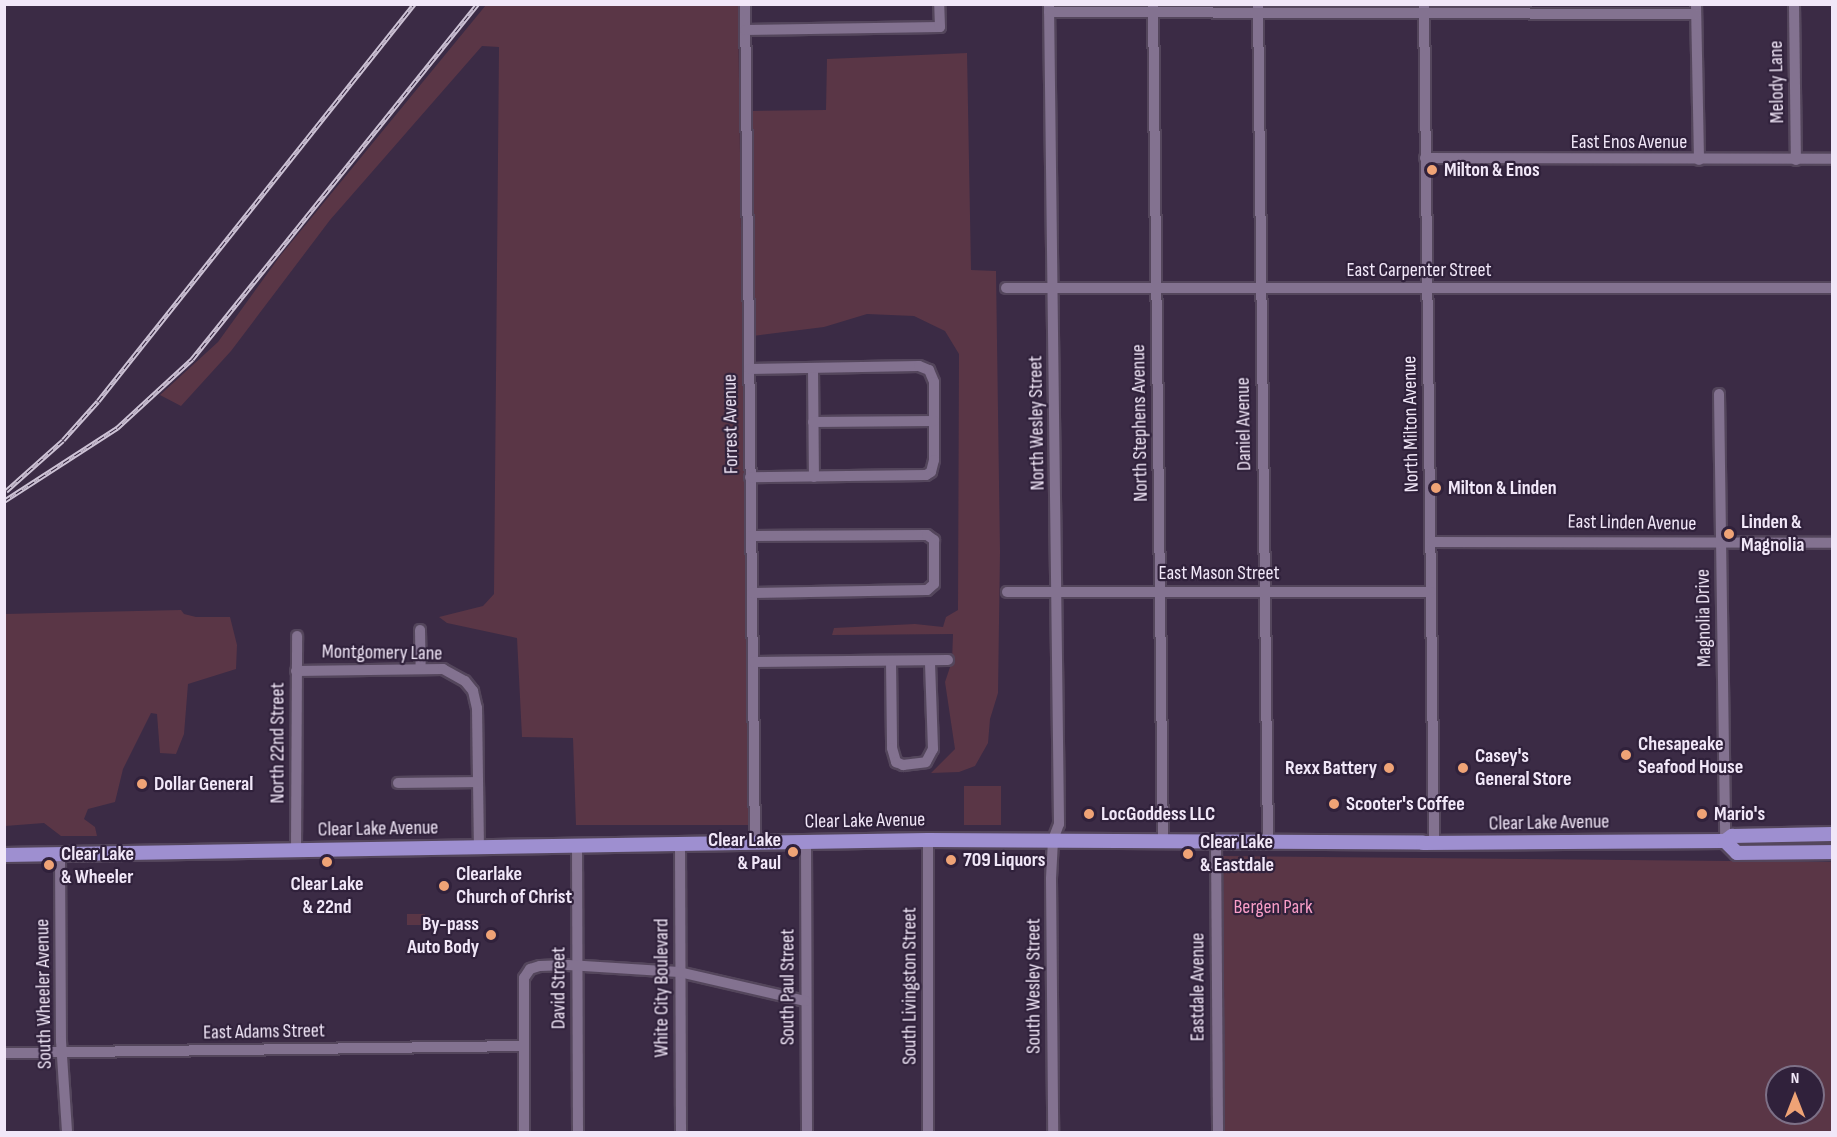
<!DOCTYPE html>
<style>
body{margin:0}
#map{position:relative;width:1837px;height:1137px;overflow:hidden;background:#3b2b45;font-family:"Sofia Sans Condensed",sans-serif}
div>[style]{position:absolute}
.green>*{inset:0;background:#5a3646;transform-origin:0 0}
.roads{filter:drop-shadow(2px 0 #54465c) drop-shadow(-2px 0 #54465c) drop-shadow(0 2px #54465c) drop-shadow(0 -2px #54465c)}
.minor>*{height:10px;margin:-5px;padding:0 5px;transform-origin:5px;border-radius:5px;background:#837290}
.major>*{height:14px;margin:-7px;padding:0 7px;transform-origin:7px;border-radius:7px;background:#9e8fd0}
.rail>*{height:4.5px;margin-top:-2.25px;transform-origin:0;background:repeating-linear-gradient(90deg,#30213b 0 7px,#cdc2d5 0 14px);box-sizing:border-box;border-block:2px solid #cdc2d5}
.dots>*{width:16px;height:16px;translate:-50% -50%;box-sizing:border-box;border:3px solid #30213b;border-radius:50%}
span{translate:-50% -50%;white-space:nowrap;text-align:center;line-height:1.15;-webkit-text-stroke:4.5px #30213b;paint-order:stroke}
.street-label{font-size:20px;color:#f1e7f8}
.poi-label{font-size:20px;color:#f1e7f8;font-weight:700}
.left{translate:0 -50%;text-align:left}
.right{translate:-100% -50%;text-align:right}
.park-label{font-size:20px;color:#f89ec8}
.frame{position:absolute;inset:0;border:6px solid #f1e7f8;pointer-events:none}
.north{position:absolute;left:1765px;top:1065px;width:60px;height:60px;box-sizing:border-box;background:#30213b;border:2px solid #7d7087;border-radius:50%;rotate:0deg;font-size:16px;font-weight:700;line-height:24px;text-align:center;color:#f1e7f8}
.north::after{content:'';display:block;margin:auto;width:21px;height:27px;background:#efa376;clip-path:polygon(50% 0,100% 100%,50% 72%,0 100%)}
</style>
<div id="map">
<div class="green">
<i style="clip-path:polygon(486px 5px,738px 5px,749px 825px,576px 825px,573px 738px,522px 737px,517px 638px,447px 623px,439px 617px,483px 606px,494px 594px,499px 47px,482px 46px,330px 220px,231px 351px,181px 406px,160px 395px,218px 342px,280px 256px)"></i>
<i style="clip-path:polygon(967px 53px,971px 270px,996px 271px,1000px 552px,998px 693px,990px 719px,988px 743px,975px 766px,959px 772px,931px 773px,955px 749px,945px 682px,952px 661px,953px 634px,832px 635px,834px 628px,915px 624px,943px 627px,946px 617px,958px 610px,959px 354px,945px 331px,914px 316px,867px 314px,824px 327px,753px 336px,751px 111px,826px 110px,827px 59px)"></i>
<i style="clip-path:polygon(181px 610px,184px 614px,196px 617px,230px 617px,237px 645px,236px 669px,188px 684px,184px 734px,176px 754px,160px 753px,157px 714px,151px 713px,123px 769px,115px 802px,88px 809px,84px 819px,95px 827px,97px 836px,61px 836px,44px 823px,5px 826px,5px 614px)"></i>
<i style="left:964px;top:786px;width:37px;height:39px"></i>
<i style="clip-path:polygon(evenodd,1223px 856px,1832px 862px,1832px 1132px,1224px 1132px,1223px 856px,1777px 1077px,1813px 1077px,1813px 1113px,1777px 1113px,1777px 1077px)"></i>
<i style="left:407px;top:914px;width:18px;height:11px"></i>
</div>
<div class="roads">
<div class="minor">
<i style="left:745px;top:4px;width:838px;rotate:89.32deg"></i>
<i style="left:1049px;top:4px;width:820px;rotate:89.3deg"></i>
<i style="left:1059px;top:824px;width:17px;rotate:111deg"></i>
<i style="left:1053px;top:840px;width:39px;rotate:93deg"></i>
<i style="left:1051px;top:879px;width:253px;rotate:89.5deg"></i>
<i style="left:1153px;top:4px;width:837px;rotate:89.32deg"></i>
<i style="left:1258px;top:4px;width:839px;rotate:89.32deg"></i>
<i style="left:1424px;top:4px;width:839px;rotate:89.32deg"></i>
<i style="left:1696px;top:4px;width:156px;rotate:88.9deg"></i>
<i style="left:1794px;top:4px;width:156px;rotate:89.3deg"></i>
<i style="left:1049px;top:12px;width:647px;rotate:0.18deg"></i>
<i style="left:745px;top:30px;width:195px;rotate:-0.9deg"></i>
<i style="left:940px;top:27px;width:23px;rotate:-92deg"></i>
<i style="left:1425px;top:158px;width:407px;rotate:0.1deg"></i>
<i style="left:1006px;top:288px;width:826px"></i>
<i style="left:813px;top:368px;width:109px;rotate:89.5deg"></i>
<i style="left:749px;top:369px;width:170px;rotate:-1deg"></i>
<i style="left:919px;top:366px;width:11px;rotate:22deg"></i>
<i style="left:929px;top:370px;width:13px;rotate:67deg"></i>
<i style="left:934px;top:382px;width:78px;rotate:90deg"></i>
<i style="left:934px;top:460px;width:12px;rotate:104deg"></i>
<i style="left:931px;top:472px;width:6px;rotate:149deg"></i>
<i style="left:926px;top:475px;width:176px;rotate:179.3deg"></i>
<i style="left:1719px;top:394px;width:447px;rotate:89.2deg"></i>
<i style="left:813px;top:422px;width:121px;rotate:-0.5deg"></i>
<i style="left:751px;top:536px;width:176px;rotate:-0.3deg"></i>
<i style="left:927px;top:535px;width:9px;rotate:36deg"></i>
<i style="left:934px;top:540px;width:44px;rotate:90deg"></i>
<i style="left:934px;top:584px;width:9px;rotate:139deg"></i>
<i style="left:927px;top:590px;width:175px;rotate:179deg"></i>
<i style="left:1431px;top:542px;width:401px;rotate:0.1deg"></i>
<i style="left:1007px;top:592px;width:424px"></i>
<i style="left:420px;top:630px;width:39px;rotate:89deg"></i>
<i style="left:891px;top:661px;width:87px;rotate:89.3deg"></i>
<i style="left:892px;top:748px;width:15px;rotate:74deg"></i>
<i style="left:896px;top:762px;width:8px;rotate:23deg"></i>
<i style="left:903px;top:765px;width:23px;rotate:-7deg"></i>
<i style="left:926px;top:762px;width:15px;rotate:-62deg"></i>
<i style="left:933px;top:749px;width:88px;rotate:-92deg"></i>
<i style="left:754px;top:662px;width:194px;rotate:-0.6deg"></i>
<i style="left:296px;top:671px;width:147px;rotate:-0.8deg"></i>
<i style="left:443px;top:669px;width:25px;rotate:29deg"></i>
<i style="left:465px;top:681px;width:13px;rotate:51deg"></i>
<i style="left:473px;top:691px;width:17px;rotate:77deg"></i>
<i style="left:477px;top:708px;width:138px;rotate:89.2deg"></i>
<i style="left:398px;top:783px;width:80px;rotate:-0.7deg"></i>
<i style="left:928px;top:840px;width:292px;rotate:90deg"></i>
<i style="left:806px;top:841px;width:291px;rotate:89.8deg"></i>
<i style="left:1216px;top:842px;width:290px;rotate:89.6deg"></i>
<i style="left:680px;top:843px;width:289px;rotate:89.8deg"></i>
<i style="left:577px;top:844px;width:288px;rotate:89.8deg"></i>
<i style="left:296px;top:850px;width:214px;rotate:-89.7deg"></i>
<i style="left:60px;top:854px;width:187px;rotate:89.7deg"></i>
<i style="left:61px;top:1041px;width:91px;rotate:86.2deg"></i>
<i style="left:4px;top:1053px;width:520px;rotate:-0.77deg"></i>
<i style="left:524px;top:1132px;width:154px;rotate:-90deg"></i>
<i style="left:524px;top:978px;width:11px;rotate:-56deg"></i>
<i style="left:530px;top:969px;width:10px;rotate:-17deg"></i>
<i style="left:540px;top:966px;width:28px;rotate:-2deg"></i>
<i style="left:568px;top:965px;width:111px;rotate:3.6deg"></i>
<i style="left:679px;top:972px;width:130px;rotate:12.9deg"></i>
</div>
<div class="major">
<i style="left:1725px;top:841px;width:17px;rotate:45deg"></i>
<i style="left:1737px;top:853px;width:95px;rotate:-0.6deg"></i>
<i style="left:4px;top:855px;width:924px;rotate:-0.93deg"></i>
<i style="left:928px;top:840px;width:495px;rotate:0.3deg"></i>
<i style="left:1423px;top:843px;width:302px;rotate:-0.4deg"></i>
<i style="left:1725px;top:841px;width:9px;rotate:-36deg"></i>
<i style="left:1732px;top:836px;width:100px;rotate:-1.1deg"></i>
</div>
</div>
<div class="rail">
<i style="left:6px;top:491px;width:76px;rotate:-41.8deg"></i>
<i style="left:63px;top:440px;width:52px;rotate:-48.1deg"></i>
<i style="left:98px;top:401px;width:507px;rotate:-51.48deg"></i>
<i style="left:4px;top:501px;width:135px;rotate:-32.9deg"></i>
<i style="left:117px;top:428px;width:102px;rotate:-42.6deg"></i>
<i style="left:192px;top:359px;width:455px;rotate:-51.2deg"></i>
</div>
<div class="dots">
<i style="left:1432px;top:170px;background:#efa376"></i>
<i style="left:1436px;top:488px;background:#efa376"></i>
<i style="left:1729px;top:534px;background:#efa376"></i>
<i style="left:1626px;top:755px;background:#efa376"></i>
<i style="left:1389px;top:768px;background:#efa376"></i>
<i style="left:1463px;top:768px;background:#efa376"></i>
<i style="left:142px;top:784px;background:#efa376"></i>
<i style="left:1334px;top:804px;background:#efa376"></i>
<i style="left:1089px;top:814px;background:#efa376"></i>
<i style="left:1702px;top:814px;background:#efa376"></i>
<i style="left:793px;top:852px;background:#efa376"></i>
<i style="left:1188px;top:854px;background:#efa376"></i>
<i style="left:951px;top:860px;background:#efa376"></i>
<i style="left:327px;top:862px;background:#efa376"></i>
<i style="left:49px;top:865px;background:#efa376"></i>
<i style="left:444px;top:886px;background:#efa376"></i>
<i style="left:491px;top:935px;background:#efa376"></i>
</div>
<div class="street-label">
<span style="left:1777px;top:82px;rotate:-91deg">Melody Lane</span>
<span style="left:1629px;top:142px">East Enos Avenue</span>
<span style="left:1419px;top:270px">East Carpenter Street</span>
<span style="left:1037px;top:423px;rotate:-91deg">North Wesley Street</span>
<span style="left:1140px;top:423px;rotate:-91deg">North Stephens Avenue</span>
<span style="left:731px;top:424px;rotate:-91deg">Forrest Avenue</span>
<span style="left:1244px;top:424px;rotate:-91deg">Daniel Avenue</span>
<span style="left:1411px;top:424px;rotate:-91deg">North Milton Avenue</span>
<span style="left:1632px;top:523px;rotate:1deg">East Linden Avenue</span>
<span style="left:1219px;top:573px">East Mason Street</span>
<span style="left:1704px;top:618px;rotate:-91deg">Magnolia Drive</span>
<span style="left:382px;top:653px;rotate:1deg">Montgomery Lane</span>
<span style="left:278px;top:743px;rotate:-90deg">North 22nd Street</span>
<span style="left:865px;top:821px;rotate:-1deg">Clear Lake Avenue</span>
<span style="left:1549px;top:823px;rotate:-1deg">Clear Lake Avenue</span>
<span style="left:378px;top:829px;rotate:-1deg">Clear Lake Avenue</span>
<span style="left:910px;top:986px;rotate:-90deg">South Livingston Street</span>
<span style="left:1034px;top:986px;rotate:-90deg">South Wesley Street</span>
<span style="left:788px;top:987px;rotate:-90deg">South Paul Street</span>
<span style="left:1198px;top:987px;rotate:-90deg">Eastdale Avenue</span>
<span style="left:559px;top:988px;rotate:-90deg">David Street</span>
<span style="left:662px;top:988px;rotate:-90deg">White City Boulevard</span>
<span style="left:44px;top:994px;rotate:-91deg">South Wheeler Avenue</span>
<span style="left:264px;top:1032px;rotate:-1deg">East Adams Street</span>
</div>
<div class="poi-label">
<span class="left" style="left:1444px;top:170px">Milton &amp; Enos</span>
<span class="left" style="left:1448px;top:488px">Milton &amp; Linden</span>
<span class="left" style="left:1741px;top:534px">Linden &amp;<br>Magnolia</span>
<span class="left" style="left:1638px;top:756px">Chesapeake<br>Seafood House</span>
<span class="left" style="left:1475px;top:768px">Casey's<br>General Store</span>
<span class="right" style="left:1377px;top:768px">Rexx Battery</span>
<span class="left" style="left:154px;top:784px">Dollar General</span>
<span class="left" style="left:1346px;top:804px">Scooter's Coffee</span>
<span class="left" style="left:1101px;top:814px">LocGoddess LLC</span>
<span class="left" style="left:1714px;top:814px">Mario's</span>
<span class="right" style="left:781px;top:852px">Clear Lake<br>&amp; Paul</span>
<span class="left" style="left:1200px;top:854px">Clear Lake<br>&amp; Eastdale</span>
<span class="left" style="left:61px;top:866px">Clear Lake<br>&amp; Wheeler</span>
<span class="left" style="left:963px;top:860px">709 Liquors</span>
<span class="left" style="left:456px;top:886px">Clearlake<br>Church of Christ</span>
<span style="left:327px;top:896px">Clear Lake<br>&amp; 22nd</span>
<span class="right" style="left:479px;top:936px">By-pass<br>Auto Body</span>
</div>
<div class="park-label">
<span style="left:1273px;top:907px">Bergen Park</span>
</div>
<div class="frame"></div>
<div class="north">N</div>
</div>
